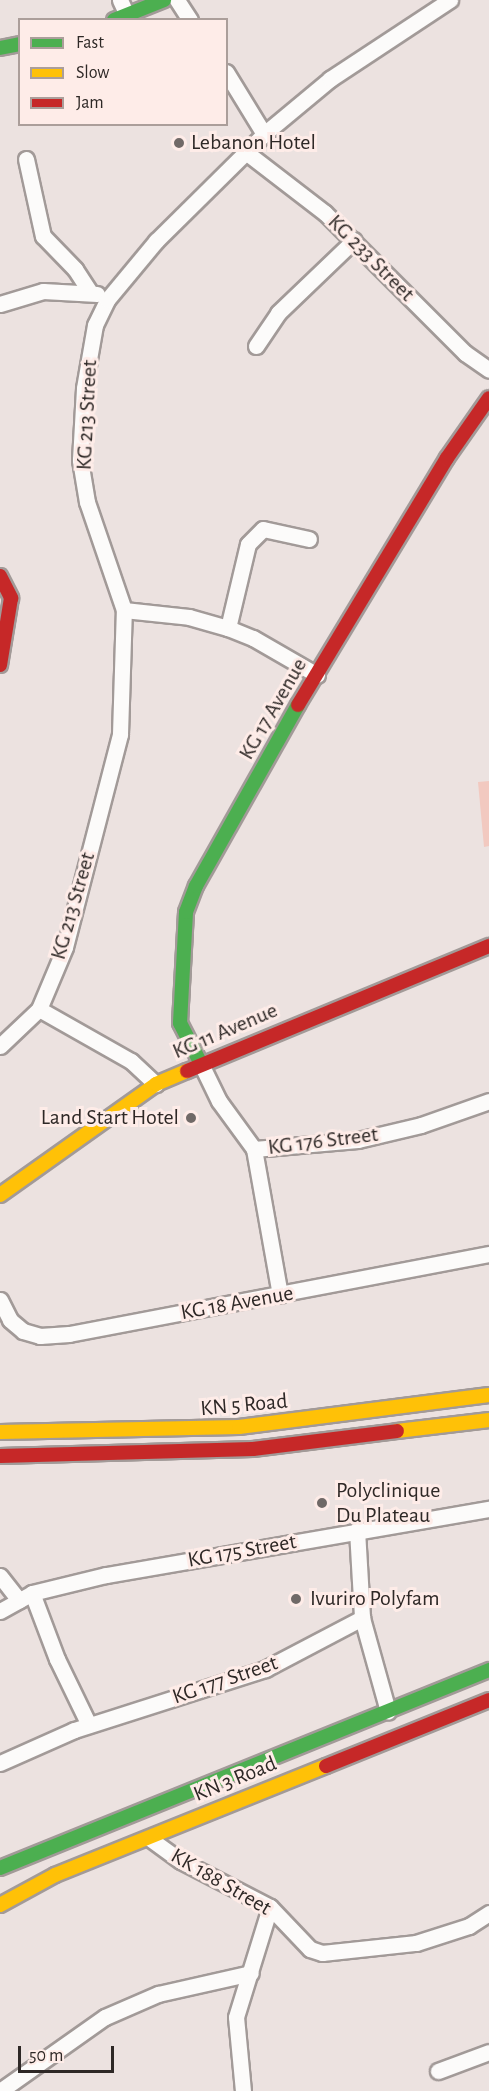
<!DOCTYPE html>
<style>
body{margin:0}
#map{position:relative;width:489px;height:2091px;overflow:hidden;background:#ece2e0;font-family:"Alegreya Sans",sans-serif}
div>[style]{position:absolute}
.green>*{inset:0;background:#f2c9c0}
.roads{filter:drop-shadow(2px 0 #a29a98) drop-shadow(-2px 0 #a29a98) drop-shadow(0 2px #a29a98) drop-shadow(0 -2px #a29a98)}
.street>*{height:15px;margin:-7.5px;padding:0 7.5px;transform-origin:7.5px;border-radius:7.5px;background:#fcfbfa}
.fast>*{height:14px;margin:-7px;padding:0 7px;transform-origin:7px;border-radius:7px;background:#4caf50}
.slow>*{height:14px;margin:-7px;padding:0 7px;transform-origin:7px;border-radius:7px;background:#ffc107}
.jam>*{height:14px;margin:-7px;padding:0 7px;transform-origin:7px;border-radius:7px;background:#c62828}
.dots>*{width:16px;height:16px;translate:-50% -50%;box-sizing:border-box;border:3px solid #feece8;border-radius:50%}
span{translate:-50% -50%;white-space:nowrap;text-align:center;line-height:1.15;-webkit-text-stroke:6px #feece8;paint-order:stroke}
.poi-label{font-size:22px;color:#2e2826}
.left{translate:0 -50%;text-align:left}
.right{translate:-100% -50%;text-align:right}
.street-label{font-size:22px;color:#2e2826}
.legend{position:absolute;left:18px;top:18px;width:210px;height:108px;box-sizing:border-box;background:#feece8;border:2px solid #ab9e9a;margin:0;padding:8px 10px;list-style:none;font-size:18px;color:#2e2826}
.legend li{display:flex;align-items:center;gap:12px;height:30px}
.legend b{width:30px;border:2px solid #ab9e9a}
.scale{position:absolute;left:18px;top:2046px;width:96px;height:27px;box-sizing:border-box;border:3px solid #2e2826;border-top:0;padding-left:8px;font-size:18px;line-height:21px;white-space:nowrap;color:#2e2826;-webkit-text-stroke:4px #feece8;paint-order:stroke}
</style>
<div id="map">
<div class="green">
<i style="clip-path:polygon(489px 781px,489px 846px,484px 847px,478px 782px)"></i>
</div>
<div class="roads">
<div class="street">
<i style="left:120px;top:0;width:17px;rotate:65deg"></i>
<i style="left:177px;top:0;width:24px;rotate:57deg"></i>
<i style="left:226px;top:72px;width:73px;rotate:58.5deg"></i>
<i style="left:247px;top:153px;width:98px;rotate:37.6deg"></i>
<i style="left:325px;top:213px;width:198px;rotate:45deg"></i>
<i style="left:465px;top:353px;width:29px;rotate:35deg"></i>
<i style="left:26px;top:159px;width:79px;rotate:77.6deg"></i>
<i style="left:43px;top:236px;width:46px;rotate:45.9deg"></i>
<i style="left:75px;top:269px;width:27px;rotate:57deg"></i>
<i style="left:0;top:304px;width:45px;rotate:-16.8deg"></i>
<i style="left:43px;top:291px;width:54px;rotate:3.2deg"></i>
<i style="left:256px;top:346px;width:40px;rotate:-56deg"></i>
<i style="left:278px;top:313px;width:105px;rotate:-43.8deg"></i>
<i style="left:124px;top:610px;width:65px;rotate:6.1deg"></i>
<i style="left:189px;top:617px;width:41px;rotate:15.8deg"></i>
<i style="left:228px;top:628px;width:27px;rotate:22deg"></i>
<i style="left:253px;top:638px;width:74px;rotate:30deg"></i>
<i style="left:228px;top:628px;width:86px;rotate:-76.6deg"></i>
<i style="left:248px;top:544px;width:21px;rotate:-45deg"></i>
<i style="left:263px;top:529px;width:47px;rotate:12.3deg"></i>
<i style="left:39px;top:1009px;width:106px;rotate:29.5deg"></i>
<i style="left:131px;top:1061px;width:34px;rotate:43deg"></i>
<i style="left:0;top:1046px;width:54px;rotate:-43.5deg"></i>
<i style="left:39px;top:1009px;width:67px;rotate:-67.2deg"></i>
<i style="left:65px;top:947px;width:220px;rotate:-75.5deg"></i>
<i style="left:120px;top:734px;width:124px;rotate:-88.2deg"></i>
<i style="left:124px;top:610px;width:114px;rotate:-108.9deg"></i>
<i style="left:87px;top:502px;width:43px;rotate:-99.5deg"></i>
<i style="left:80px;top:460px;width:72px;rotate:-86.8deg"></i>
<i style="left:84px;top:388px;width:64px;rotate:-80.1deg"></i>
<i style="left:95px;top:325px;width:28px;rotate:-64deg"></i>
<i style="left:107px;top:300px;width:77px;rotate:-50.3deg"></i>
<i style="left:156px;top:241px;width:152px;rotate:-44.7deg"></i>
<i style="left:264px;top:134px;width:86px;rotate:-39.8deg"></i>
<i style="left:330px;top:79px;width:144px;rotate:-33.4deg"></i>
<i style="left:201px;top:1064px;width:41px;rotate:64.1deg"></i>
<i style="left:219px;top:1101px;width:59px;rotate:53.9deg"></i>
<i style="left:254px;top:1149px;width:148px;rotate:79.9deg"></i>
<i style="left:254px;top:1149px;width:104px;rotate:-4.9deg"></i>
<i style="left:358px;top:1140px;width:65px;rotate:-13.4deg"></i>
<i style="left:421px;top:1125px;width:72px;rotate:-19.4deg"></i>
<i style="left:0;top:1300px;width:22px;rotate:63deg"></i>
<i style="left:10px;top:1320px;width:17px;rotate:40deg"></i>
<i style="left:23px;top:1331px;width:18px;rotate:16deg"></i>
<i style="left:40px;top:1336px;width:29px;rotate:-4deg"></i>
<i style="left:69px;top:1334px;width:428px;rotate:-10.8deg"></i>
<i style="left:357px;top:1530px;width:88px;rotate:86.7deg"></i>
<i style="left:362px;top:1618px;width:97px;rotate:74.4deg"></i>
<i style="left:0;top:1576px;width:31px;rotate:52deg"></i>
<i style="left:32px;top:1593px;width:71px;rotate:69.3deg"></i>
<i style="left:57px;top:1659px;width:73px;rotate:64.1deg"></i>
<i style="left:0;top:1611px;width:37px;rotate:-29deg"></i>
<i style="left:32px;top:1593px;width:76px;rotate:-13.7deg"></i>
<i style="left:106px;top:1575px;width:389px;rotate:-9.8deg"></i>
<i style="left:0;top:1763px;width:81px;rotate:-24deg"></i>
<i style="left:74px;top:1730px;width:201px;rotate:-17.7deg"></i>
<i style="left:265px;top:1669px;width:110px;rotate:-27.7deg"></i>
<i style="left:149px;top:1838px;width:39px;rotate:36deg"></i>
<i style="left:181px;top:1861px;width:100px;rotate:27.3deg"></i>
<i style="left:270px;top:1907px;width:58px;rotate:46.4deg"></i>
<i style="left:310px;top:1949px;width:13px;rotate:18deg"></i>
<i style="left:322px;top:1953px;width:95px;rotate:-6.1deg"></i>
<i style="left:416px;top:1943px;width:56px;rotate:-17.8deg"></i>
<i style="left:469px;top:1926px;width:24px;rotate:-33deg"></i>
<i style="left:438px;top:2071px;width:54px;rotate:-20.4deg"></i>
<i style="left:0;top:2091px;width:128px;rotate:-35.2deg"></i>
<i style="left:105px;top:2017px;width:58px;rotate:-23.5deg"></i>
<i style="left:158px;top:1994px;width:95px;rotate:-12.7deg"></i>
<i style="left:243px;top:2091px;width:74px;rotate:-95.4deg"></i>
<i style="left:236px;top:2017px;width:115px;rotate:-72.8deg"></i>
</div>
<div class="fast">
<i style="left:114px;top:20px;width:54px;rotate:-21.8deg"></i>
<i style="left:0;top:48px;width:20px;rotate:-11deg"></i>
<i style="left:201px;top:1064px;width:46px;rotate:-117.1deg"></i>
<i style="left:180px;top:1023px;width:111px;rotate:-86.9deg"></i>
<i style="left:186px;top:912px;width:28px;rotate:-69deg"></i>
<i style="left:196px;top:886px;width:208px;rotate:-60.6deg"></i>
<i style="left:0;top:1868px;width:528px;rotate:-22.04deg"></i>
</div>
<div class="slow">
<i style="left:0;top:1195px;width:191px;rotate:-35.4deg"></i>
<i style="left:156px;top:1084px;width:34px;rotate:-23deg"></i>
<i style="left:397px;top:1431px;width:93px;rotate:-6.8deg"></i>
<i style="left:0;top:1432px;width:239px;rotate:-1.2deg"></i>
<i style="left:239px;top:1427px;width:252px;rotate:-7.3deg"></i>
<i style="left:0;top:1905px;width:63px;rotate:-28.6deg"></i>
<i style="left:55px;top:1875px;width:292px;rotate:-21.9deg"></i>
</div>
<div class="jam">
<i style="left:0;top:576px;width:25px;rotate:63deg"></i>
<i style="left:11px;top:598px;width:68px;rotate:99.3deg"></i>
<i style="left:298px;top:705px;width:288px;rotate:-58.9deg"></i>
<i style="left:447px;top:458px;width:73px;rotate:-55deg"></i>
<i style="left:187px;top:1071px;width:327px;rotate:-22.5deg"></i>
<i style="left:0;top:1456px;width:253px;rotate:-1.6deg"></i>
<i style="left:253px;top:1449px;width:145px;rotate:-7.1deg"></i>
<i style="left:326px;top:1766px;width:176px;rotate:-22deg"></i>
</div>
</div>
<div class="dots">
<i style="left:179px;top:143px;background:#706967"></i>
<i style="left:191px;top:1118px;background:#706967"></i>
<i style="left:322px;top:1503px;background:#706967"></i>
<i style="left:296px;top:1599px;background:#706967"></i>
</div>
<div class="poi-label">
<span class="left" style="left:191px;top:143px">Lebanon Hotel</span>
<span class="right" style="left:179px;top:1118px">Land Start Hotel</span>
<span class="left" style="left:336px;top:1503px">Polyclinique<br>Du Plateau</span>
<span class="left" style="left:310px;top:1599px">Ivuriro Polyfam</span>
</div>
<div class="street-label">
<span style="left:371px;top:258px;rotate:45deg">KG 233 Street</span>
<span style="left:87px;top:415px;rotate:-87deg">KG 213 Street</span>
<span style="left:273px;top:709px;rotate:-60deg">KG 17 Avenue</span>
<span style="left:73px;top:906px;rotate:-74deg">KG 213 Street</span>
<span style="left:225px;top:1031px;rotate:-23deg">KG 11 Avenue</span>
<span style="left:323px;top:1141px;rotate:-7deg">KG 176 Street</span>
<span style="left:237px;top:1303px;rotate:-10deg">KG 18 Avenue</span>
<span style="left:244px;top:1405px;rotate:-5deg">KN 5 Road</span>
<span style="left:242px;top:1551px;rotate:-10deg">KG 175 Street</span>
<span style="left:225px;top:1680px;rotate:-19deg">KG 177 Street</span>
<span style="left:235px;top:1779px;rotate:-22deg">KN 3 Road</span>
<span style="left:221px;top:1882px;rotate:30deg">KK 188 Street</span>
</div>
<ul class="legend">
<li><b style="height:8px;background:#4caf50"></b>Fast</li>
<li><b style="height:8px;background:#ffc107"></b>Slow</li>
<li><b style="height:8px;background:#c62828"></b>Jam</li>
</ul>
<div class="scale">50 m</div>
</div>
